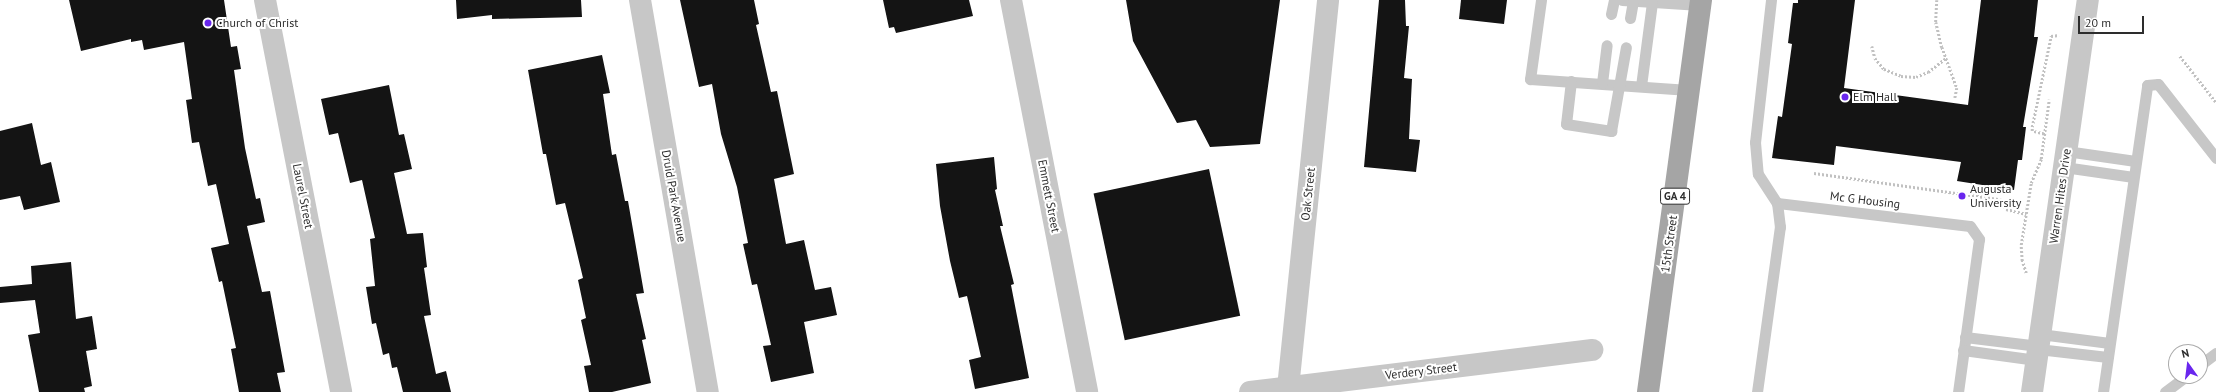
<!DOCTYPE html>
<style>
body{margin:0}
#map{position:relative;width:2216px;height:392px;overflow:hidden;background:#fff;font-family:"PT Sans",sans-serif}
div>[style]{position:absolute}
.building>*{inset:0;background:#141414;transform-origin:0 0}
.path>*{height:2.5px;margin-top:-1.25px;transform-origin:0;background:repeating-linear-gradient(90deg,#c1c1c1 0 2px,transparent 0 4px)}
.service>*{height:11px;margin:-5.5px;padding:0 5.5px;transform-origin:5.5px;border-radius:5.5px;background:#c7c7c7}
.minor>*{height:22px;margin:-11px;padding:0 11px;transform-origin:11px;border-radius:11px;background:#c7c7c7}
.tertiary>*{height:22px;margin:-11px;padding:0 11px;transform-origin:11px;border-radius:11px;background:#c7c7c7}
.primary>*{height:22px;margin:-11px;padding:0 11px;transform-origin:11px;border-radius:11px;background:#a5a5a5}
.dots>*{width:11px;height:11px;translate:-50% -50%;box-sizing:border-box;border:2px solid #fff;border-radius:50%}
span{translate:-50% -50%;white-space:nowrap;text-align:center;line-height:1.15;-webkit-text-stroke:4px #fff;paint-order:stroke}
.shield-label span{padding:1px 3px;background:#fff;border:1px solid;border-radius:3px;-webkit-text-stroke-width:0}
.shield-label{font-size:11px;color:#2d2d2d;font-weight:700}
.poi-label{font-size:12px;color:#2d2d2d}
.left{translate:0 -50%;text-align:left}
.street-label{font-size:12px;color:#2d2d2d}
.north{position:absolute;left:2168px;top:344px;width:40px;height:40px;box-sizing:border-box;background:#fff;border:1px solid #ababab;border-radius:50%;rotate:346deg;font-size:11px;font-weight:700;line-height:16px;text-align:center;color:#2d2d2d}
.north::after{content:'';display:block;margin:auto;width:14px;height:18px;background:#6926ee;clip-path:polygon(50% 0,100% 100%,50% 72%,0 100%)}
.scale{position:absolute;left:2078px;top:16px;width:66px;height:18px;box-sizing:border-box;border:2px solid #2d2d2d;border-top:0;padding-left:5px;font-size:12px;line-height:14px;white-space:nowrap;color:#2d2d2d;-webkit-text-stroke:3px #fff;paint-order:stroke}
</style>
<div id="map">
<div class="building">
<i style="clip-path:polygon(69px 0,224px 0,231px 47px,237px 46px,241px 69px,234px 70px,245px 148px,256px 199px,260px 198px,265px 222px,247px 226px,262px 292px,270px 291px,285px 372px,277px 373px,281px 392px,239px 392px,231px 349px,236px 348px,222px 281px,219px 282px,211px 248px,229px 244px,216px 184px,208px 186px,199px 142px,192px 143px,186px 100px,192px 99px,184px 42px,144px 50px,142px 40px,131px 42px,131px 39px,81px 51px)"></i>
<i style="clip-path:polygon(456px 0,581px 0,582px 17px,492px 19px,492px 15px,457px 19px)"></i>
<i style="clip-path:polygon(680px 0,754px 0,759px 24px,756px 25px,771px 92px,777px 91px,794px 174px,774px 179px,786px 244px,804px 240px,815px 290px,831px 287px,837px 315px,804px 322px,814px 373px,771px 382px,763px 346px,771px 345px,757px 284px,752px 285px,743px 244px,748px 243px,737px 187px,721px 134px,712px 84px,699px 87px)"></i>
<i style="clip-path:polygon(883px 0,969px 0,973px 16px,896px 33px,894px 27px,889px 28px)"></i>
<i style="clip-path:polygon(1126px 0,1280px 0,1260px 144px,1210px 147px,1196px 120px,1177px 123px,1133px 41px)"></i>
<i style="clip-path:polygon(1379px 0,1405px 0,1406px 26px,1409px 26px,1404px 78px,1412px 79px,1409px 139px,1420px 140px,1416px 172px,1364px 167px)"></i>
<i style="clip-path:polygon(1461px 0,1507px 0,1504px 24px,1459px 19px)"></i>
<i style="clip-path:polygon(1798px 0,1855px 0,1844px 88px,1968px 105px,1981px 0,2038px 0,2034px 37px,2038px 37px,2023px 127px,2026px 127px,2022px 160px,2018px 160px,2014px 190px,1957px 181px,1961px 162px,1836px 146px,1834px 165px,1772px 158px,1778px 116px,1782px 117px,1792px 44px,1788px 43px,1793px 3px,1798px 3px)"></i>
<i style="clip-path:polygon(602px 55px,610px 93px,603px 94px,612px 155px,616px 154px,625px 201px,628px 201px,644px 293px,636px 294px,646px 339px,642px 340px,651px 383px,612px 392px,589px 392px,584px 366px,591px 365px,581px 320px,586px 318px,578px 280px,583px 278px,565px 203px,556px 205px,546px 154px,543px 154px,528px 70px)"></i>
<i style="clip-path:polygon(389px 85px,399px 135px,404px 134px,412px 169px,394px 173px,407px 234px,423px 233px,427px 267px,424px 268px,431px 315px,424px 316px,436px 374px,446px 371px,451px 392px,403px 392px,397px 367px,392px 368px,389px 353px,383px 355px,376px 323px,372px 324px,366px 287px,375px 286px,370px 239px,375px 238px,362px 180px,350px 183px,338px 133px,329px 135px,321px 99px)"></i>
<i style="clip-path:polygon(32px 123px,41px 165px,51px 162px,60px 202px,24px 210px,20px 196px,0 200px,0 131px)"></i>
<i style="clip-path:polygon(994px 157px,997px 189px,995px 190px,1003px 226px,1000px 226px,1014px 284px,1011px 285px,1029px 378px,975px 389px,969px 360px,981px 357px,967px 296px,959px 298px,950px 261px,940px 206px,936px 164px)"></i>
<i style="left:1209px;top:169px;width:150px;height:118px;rotate:78deg"></i>
<i style="clip-path:polygon(71px 262px,76px 319px,92px 316px,97px 349px,86px 351px,92px 386px,84px 388px,85px 392px,39px 392px,28px 335px,40px 333px,35px 300px,0 303px,0 287px,32px 284px,31px 266px)"></i>
</div>
<div class="path">
<i style="left:1937px;top:0;width:22px;rotate:93deg"></i>
<i style="left:1936px;top:22px;width:26px;rotate:77deg"></i>
<i style="left:1942px;top:47px;width:44px;rotate:69.9deg"></i>
<i style="left:1957px;top:88px;width:10px;rotate:101deg"></i>
<i style="left:1872px;top:46px;width:12px;rotate:76deg"></i>
<i style="left:1875px;top:58px;width:14px;rotate:51deg"></i>
<i style="left:1884px;top:69px;width:18px;rotate:22deg"></i>
<i style="left:1901px;top:76px;width:15px;rotate:4deg"></i>
<i style="left:1916px;top:77px;width:13px;rotate:-23deg"></i>
<i style="left:1928px;top:72px;width:23px;rotate:-38deg"></i>
<i style="left:2180px;top:56px;width:58px;rotate:52deg"></i>
<i style="left:2044px;top:134px;width:12px;rotate:-166deg"></i>
<i style="left:2032px;top:131px;width:4px;rotate:-90deg"></i>
<i style="left:2032px;top:127px;width:93px;rotate:-78.2deg"></i>
<i style="left:2051px;top:36px;width:8px;rotate:-7deg"></i>
<i style="left:1814px;top:173px;width:188px;rotate:8deg"></i>
<i style="left:2000px;top:199px;width:12px;rotate:59deg"></i>
<i style="left:2006px;top:209px;width:21px;rotate:14deg"></i>
<i style="left:2026px;top:273px;width:13px;rotate:-108deg"></i>
<i style="left:2022px;top:261px;width:16px;rotate:-94deg"></i>
<i style="left:2021px;top:245px;width:63px;rotate:-80.8deg"></i>
<i style="left:2031px;top:183px;width:26px;rotate:-67deg"></i>
<i style="left:2041px;top:159px;width:60px;rotate:-82.3deg"></i>
</div>
<div class="service">
<i style="left:1541px;top:0;width:80px;rotate:97.9deg"></i>
<i style="left:1530px;top:79px;width:159px;rotate:4deg"></i>
<i style="left:1622px;top:0;width:78px;rotate:3.7deg"></i>
<i style="left:1771px;top:0;width:143px;rotate:96.4deg"></i>
<i style="left:1755px;top:142px;width:32px;rotate:85deg"></i>
<i style="left:1758px;top:174px;width:35px;rotate:57deg"></i>
<i style="left:1777px;top:203px;width:194px;rotate:6.8deg"></i>
<i style="left:1970px;top:226px;width:16px;rotate:55deg"></i>
<i style="left:1979px;top:239px;width:154px;rotate:97.8deg"></i>
<i style="left:1611px;top:14px;width:14px;rotate:-78deg"></i>
<i style="left:1630px;top:18px;width:17px;rotate:-80deg"></i>
<i style="left:1571px;top:81px;width:43px;rotate:96.6deg"></i>
<i style="left:1566px;top:124px;width:46px;rotate:8.8deg"></i>
<i style="left:1611px;top:131px;width:85px;rotate:-79.9deg"></i>
<i style="left:1602px;top:83px;width:38px;rotate:-83deg"></i>
<i style="left:1641px;top:86px;width:84px;rotate:-82.5deg"></i>
<i style="left:2066px;top:151px;width:70px;rotate:8.2deg"></i>
<i style="left:2064px;top:167px;width:70px;rotate:8.2deg"></i>
<i style="left:2040px;top:334px;width:70px;rotate:7.4deg"></i>
<i style="left:1965px;top:337px;width:74px;rotate:7deg"></i>
<i style="left:2038px;top:349px;width:70px;rotate:6.5deg"></i>
<i style="left:1963px;top:350px;width:74px;rotate:7.8deg"></i>
<i style="left:2200px;top:365px;width:20px;rotate:-37deg"></i>
<i style="left:1757px;top:392px;width:167px;rotate:-82.1deg"></i>
<i style="left:1780px;top:227px;width:24px;rotate:-97deg"></i>
<i style="left:2103px;top:392px;width:310px;rotate:-81.8deg"></i>
<i style="left:2147px;top:85px;width:11px;rotate:-5deg"></i>
<i style="left:2158px;top:84px;width:94px;rotate:51.9deg"></i>
<i style="left:2165px;top:392px;width:26px;rotate:-37deg"></i>
</div>
<div class="minor">
<i style="left:265px;top:0;width:399px;rotate:79deg"></i>
<i style="left:1011px;top:0;width:399px;rotate:79deg"></i>
<i style="left:1288px;top:388px;width:390px;rotate:-84.1deg"></i>
<i style="left:1250px;top:392px;width:345px;rotate:-7deg"></i>
<i style="left:2032px;top:392px;width:396px;rotate:-81.9deg"></i>
</div>
<div class="tertiary">
<i style="left:640px;top:0;width:398px;rotate:80.2deg"></i>
</div>
<div class="primary">
<i style="left:1648px;top:392px;width:396px;rotate:-82.3deg"></i>
</div>
<div class="dots">
<i style="left:208px;top:23px;background:#6926ee"></i>
<i style="left:1845px;top:97px;background:#6926ee"></i>
<i style="left:1962px;top:196px;background:#6926ee"></i>
</div>
<div class="shield-label">
<span style="left:1675px;top:196px">GA 4</span>
</div>
<div class="poi-label">
<span class="left" style="left:216px;top:23px">Church of Christ</span>
<span class="left" style="left:1853px;top:97px">Elm Hall</span>
<span class="left" style="left:1970px;top:196px">Augusta<br>University</span>
</div>
<div class="street-label">
<span style="left:1308px;top:194px;rotate:-84deg">Oak Street</span>
<span style="left:303px;top:196px;rotate:79deg">Laurel Street</span>
<span style="left:674px;top:196px;rotate:80deg">Druid Park Avenue</span>
<span style="left:1049px;top:196px;rotate:79deg">Emmett Street</span>
<span style="left:2060px;top:196px;rotate:-82deg">Warren Hites Drive</span>
<span style="left:1865px;top:200px;rotate:7deg">Mc G Housing</span>
<span style="left:1669px;top:244px;rotate:-82deg">15th Street</span>
<span style="left:1421px;top:371px;rotate:-7deg">Verdery Street</span>
</div>
<div class="north">N</div>
<div class="scale">20 m</div>
</div>
